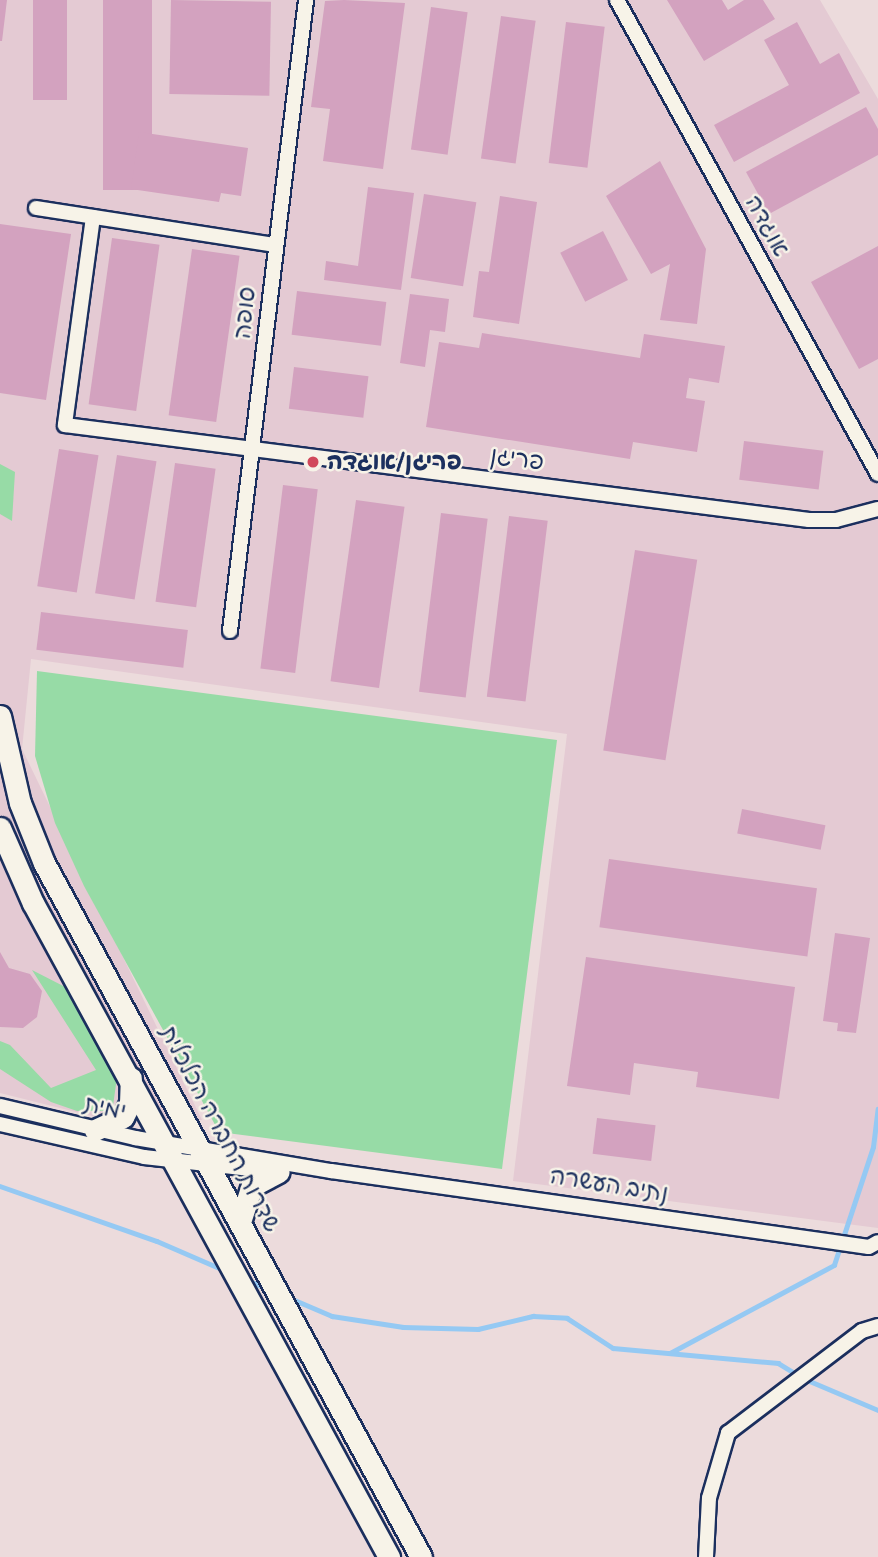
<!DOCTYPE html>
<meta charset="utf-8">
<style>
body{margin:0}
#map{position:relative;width:878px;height:1557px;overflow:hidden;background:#ecdbdc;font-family:Pangolin,"Playpen Sans Hebrew",sans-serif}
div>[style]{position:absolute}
.built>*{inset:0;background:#e4cad3}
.green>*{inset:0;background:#97dba6}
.stream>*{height:4.5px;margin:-2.25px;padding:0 2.25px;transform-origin:2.25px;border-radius:2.25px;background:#95c9f3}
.building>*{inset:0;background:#d3a2bf;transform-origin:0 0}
.roads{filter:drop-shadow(2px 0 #1b2f5e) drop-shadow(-2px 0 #1b2f5e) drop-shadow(0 2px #1b2f5e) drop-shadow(0 -2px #1b2f5e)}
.minor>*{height:14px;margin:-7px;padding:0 7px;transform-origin:7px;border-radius:7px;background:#f7f3e8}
.secondary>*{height:21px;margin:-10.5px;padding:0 10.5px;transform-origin:10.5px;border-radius:10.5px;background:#f7f3e8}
.dots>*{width:19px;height:19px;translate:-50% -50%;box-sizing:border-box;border:4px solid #f7f3e8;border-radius:50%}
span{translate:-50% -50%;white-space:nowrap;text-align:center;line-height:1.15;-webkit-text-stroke:5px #f7f3e8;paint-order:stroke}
.street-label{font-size:24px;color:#1b2f5e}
.poi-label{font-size:24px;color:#1b2f5e;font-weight:700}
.left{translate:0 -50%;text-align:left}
</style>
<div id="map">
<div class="built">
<i style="clip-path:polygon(0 0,820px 0,878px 99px,878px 1228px,513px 1181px,567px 734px,31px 659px,22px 749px,202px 1120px,100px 1118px,0 1093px)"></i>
</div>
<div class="green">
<i style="clip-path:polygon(0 464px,15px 472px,12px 521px,0 514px)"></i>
<i style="clip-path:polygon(37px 671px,557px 740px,502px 1169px,219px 1132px,84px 886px,55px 823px,35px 756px)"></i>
<i style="clip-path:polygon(32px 970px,73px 991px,117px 1077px,113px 1106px,104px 1111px,77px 1111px,51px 1102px,0 1069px,0 1041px,10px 1045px,51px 1088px,96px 1070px)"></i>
</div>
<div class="stream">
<i style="left:0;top:1186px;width:166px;rotate:19.3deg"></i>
<i style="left:157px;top:1241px;width:73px;rotate:23.4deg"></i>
<i style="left:248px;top:1280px;width:19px;rotate:25deg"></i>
<i style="left:290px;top:1298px;width:46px;rotate:23.2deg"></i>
<i style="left:332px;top:1316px;width:72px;rotate:8.8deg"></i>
<i style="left:403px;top:1327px;width:75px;rotate:1.5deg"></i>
<i style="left:478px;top:1329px;width:57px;rotate:-13.3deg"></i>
<i style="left:533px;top:1316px;width:34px;rotate:3deg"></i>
<i style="left:567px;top:1318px;width:55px;rotate:33.1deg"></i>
<i style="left:613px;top:1348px;width:166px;rotate:5.2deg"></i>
<i style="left:778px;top:1363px;width:23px;rotate:31deg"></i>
<i style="left:670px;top:1353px;width:186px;rotate:-28.2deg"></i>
<i style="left:834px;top:1265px;width:124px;rotate:-71.7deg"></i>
<i style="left:873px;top:1147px;width:38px;rotate:-83deg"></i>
<i style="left:805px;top:1379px;width:79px;rotate:23deg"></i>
</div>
<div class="building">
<i style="clip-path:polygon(0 0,7px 0,2px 41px,0 41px)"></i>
<i style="left:33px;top:0;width:34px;height:100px"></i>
<i style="left:103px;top:0;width:49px;height:190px"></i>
<i style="left:171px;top:0;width:100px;height:94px;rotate:1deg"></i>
<i style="clip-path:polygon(344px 0,405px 3px,383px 169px,323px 161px,330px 109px,311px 107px,325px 1px)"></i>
<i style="clip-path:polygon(667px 0,722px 0,728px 10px,744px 0,763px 0,775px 19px,704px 61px)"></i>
<i style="left:431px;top:7px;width:37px;height:144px;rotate:8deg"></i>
<i style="left:501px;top:16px;width:35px;height:144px;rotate:8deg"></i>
<i style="left:566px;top:22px;width:39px;height:142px;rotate:7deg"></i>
<i style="clip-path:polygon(797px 22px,820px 64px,839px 53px,860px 93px,734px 162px,714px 125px,789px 85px,764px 40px)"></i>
<i style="clip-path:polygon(866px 107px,878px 129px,878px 155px,769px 214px,746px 172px)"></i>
<i style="clip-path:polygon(139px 132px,248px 148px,241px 196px,221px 193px,219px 202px,131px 189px)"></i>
<i style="clip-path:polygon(660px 161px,706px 249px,697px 324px,660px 320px,670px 264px,651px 274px,606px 196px)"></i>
<i style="clip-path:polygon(368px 187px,414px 193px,401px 290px,324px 280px,326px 261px,358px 266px)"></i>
<i style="left:424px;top:194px;width:53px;height:85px;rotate:9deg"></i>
<i style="clip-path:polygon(500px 196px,537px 202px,519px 324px,473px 317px,479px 271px,489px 272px)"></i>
<i style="clip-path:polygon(0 224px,71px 234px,46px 400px,0 393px)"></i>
<i style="left:603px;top:231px;width:55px;height:48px;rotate:63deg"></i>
<i style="left:112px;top:238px;width:48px;height:168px;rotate:8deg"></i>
<i style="clip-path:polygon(878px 246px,878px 359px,859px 369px,811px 282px)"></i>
<i style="left:192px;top:249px;width:48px;height:168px;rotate:8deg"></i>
<i style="left:297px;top:291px;width:90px;height:44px;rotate:7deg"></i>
<i style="clip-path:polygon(410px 294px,449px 299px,445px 332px,430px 330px,425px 367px,400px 363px)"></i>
<i style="clip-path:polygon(482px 333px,640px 358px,644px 334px,725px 346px,719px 383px,689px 378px,686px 398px,705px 401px,697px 452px,633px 442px,630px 459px,426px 427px,439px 342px,479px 348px)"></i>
<i style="left:294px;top:367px;width:75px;height:42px;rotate:7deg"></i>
<i style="left:744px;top:441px;width:80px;height:39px;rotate:7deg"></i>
<i style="left:59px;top:449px;width:40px;height:139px;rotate:9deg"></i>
<i style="left:117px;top:455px;width:40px;height:140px;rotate:9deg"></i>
<i style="left:175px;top:463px;width:41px;height:140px;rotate:8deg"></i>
<i style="left:283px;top:485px;width:35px;height:185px;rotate:7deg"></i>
<i style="left:356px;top:500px;width:49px;height:183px;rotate:8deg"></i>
<i style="left:441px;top:513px;width:47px;height:180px;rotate:7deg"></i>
<i style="left:509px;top:516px;width:39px;height:182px;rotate:7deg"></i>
<i style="left:635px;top:550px;width:63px;height:203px;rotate:9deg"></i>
<i style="left:41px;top:612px;width:148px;height:38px;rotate:7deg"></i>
<i style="left:742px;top:809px;width:85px;height:25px;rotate:11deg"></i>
<i style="left:609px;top:859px;width:210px;height:69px;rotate:8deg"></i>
<i style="clip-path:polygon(835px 933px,870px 938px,856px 1033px,837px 1031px,838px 1023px,823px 1021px)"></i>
<i style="clip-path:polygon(0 952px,9px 968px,30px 974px,42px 991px,37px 1017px,23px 1028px,0 1027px)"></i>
<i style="clip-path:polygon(586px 957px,795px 987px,779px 1099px,696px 1087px,698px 1072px,634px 1063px,630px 1095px,567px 1086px)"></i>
<i style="left:597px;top:1118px;width:59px;height:36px;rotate:7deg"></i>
</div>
<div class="roads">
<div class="minor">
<i style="left:617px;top:0;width:541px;rotate:61.16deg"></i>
<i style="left:36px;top:208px;width:242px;rotate:8.8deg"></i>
<i style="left:93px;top:217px;width:210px;rotate:97.7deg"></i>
<i style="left:65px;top:425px;width:750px;rotate:7.28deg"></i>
<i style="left:809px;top:520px;width:27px"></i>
<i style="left:836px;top:520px;width:43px;rotate:-14.7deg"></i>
<i style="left:230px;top:631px;width:636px;rotate:-83.13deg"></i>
<i style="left:0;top:1106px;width:139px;rotate:13.3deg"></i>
<i style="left:135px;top:1138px;width:199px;rotate:9.6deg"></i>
<i style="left:331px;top:1171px;width:543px;rotate:8.04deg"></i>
<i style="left:869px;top:1247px;width:10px;rotate:-29deg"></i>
<i style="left:0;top:1124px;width:148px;rotate:12.9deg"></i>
<i style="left:144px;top:1157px;width:134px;rotate:6.4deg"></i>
<i style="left:706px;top:1557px;width:59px;rotate:-87.1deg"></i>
<i style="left:709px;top:1498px;width:68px;rotate:-73.7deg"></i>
<i style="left:728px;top:1433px;width:168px;rotate:-37.3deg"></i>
<i style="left:862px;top:1331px;width:17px;rotate:-17deg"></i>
</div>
<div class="secondary">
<i style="left:0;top:716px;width:89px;rotate:77.1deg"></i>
<i style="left:20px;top:803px;width:65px;rotate:68.2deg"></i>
<i style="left:44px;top:863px;width:790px;rotate:61.49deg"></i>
<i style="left:0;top:828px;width:82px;rotate:66.3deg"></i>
<i style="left:33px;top:903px;width:745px;rotate:61.44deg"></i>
<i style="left:95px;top:1130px;width:31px;rotate:-25deg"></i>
<i style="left:123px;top:1117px;width:16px;rotate:-63deg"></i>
<i style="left:130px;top:1103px;width:25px;rotate:-88deg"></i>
<i style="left:240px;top:1222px;width:38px;rotate:-72deg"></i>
<i style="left:252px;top:1186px;width:30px;rotate:-28deg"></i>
</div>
</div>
<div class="dots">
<i style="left:313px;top:462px;background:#d1495b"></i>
</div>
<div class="street-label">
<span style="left:767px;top:226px;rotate:61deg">אוגדה</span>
<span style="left:245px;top:313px;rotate:-84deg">סופה</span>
<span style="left:517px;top:459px;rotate:7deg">פריגן</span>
<span style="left:105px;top:1108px;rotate:12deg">ימית</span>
<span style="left:220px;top:1129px;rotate:62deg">שדרות החברה הכלכלית</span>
<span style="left:609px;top:1185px;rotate:9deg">נתיב העשרה</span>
</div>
<div class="poi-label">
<span class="left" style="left:327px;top:462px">פריגן/אוגדה</span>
</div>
</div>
